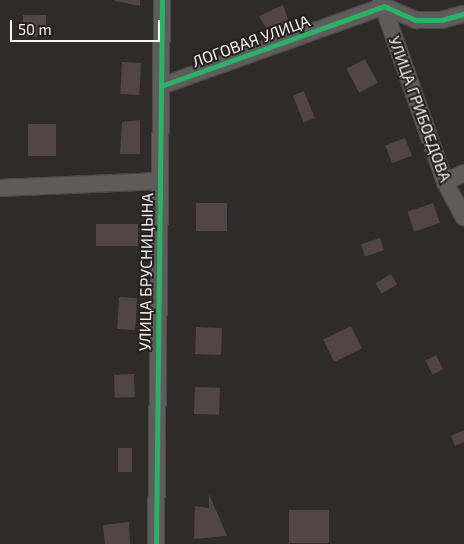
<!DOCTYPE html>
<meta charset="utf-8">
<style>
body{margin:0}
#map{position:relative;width:464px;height:544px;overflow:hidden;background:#2e2b2a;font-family:"Exo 2",sans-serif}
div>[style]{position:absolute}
.building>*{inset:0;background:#534544;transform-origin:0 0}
.roads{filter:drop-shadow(1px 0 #4b4949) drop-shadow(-1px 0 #4b4949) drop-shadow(0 1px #4b4949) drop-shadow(0 -1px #4b4949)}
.street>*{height:16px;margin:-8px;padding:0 8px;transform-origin:8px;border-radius:8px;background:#5f5d5c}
.cycleway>*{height:5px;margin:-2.5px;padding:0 2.5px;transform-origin:2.5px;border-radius:2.5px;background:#2db169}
span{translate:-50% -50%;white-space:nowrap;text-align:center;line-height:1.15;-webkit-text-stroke:4px #262020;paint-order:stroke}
.street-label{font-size:16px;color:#f8f4f3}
.scale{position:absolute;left:10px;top:20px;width:150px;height:22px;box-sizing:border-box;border:2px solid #f8f4f3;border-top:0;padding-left:6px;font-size:15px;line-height:18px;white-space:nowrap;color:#f8f4f3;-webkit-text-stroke:4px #262020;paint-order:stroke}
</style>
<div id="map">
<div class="building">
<i style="clip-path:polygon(140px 0,140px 6px,115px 1px,115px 0)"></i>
<i style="clip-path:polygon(283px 5px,289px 22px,266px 28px,259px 16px)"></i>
<i style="left:23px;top:15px;width:23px;height:22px"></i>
<i style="left:365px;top:59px;width:27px;height:21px;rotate:62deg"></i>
<i style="left:122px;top:62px;width:19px;height:32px;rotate:3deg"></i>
<i style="left:304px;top:91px;width:29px;height:12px;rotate:68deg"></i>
<i style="clip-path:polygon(140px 120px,140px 154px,120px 154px,122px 122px)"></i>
<i style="left:28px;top:124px;width:28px;height:32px"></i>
<i style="left:405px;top:138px;width:19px;height:21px;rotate:69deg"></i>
<i style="left:196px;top:203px;width:31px;height:28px"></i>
<i style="left:433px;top:203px;width:21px;height:27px;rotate:71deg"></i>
<i style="left:96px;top:224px;width:42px;height:22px"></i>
<i style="left:380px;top:238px;width:13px;height:20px;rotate:72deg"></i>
<i style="left:391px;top:274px;width:12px;height:18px;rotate:59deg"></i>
<i style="left:119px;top:297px;width:18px;height:32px;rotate:3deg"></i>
<i style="left:351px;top:326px;width:25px;height:31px;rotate:64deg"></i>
<i style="left:196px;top:327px;width:26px;height:27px;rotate:2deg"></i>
<i style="left:436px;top:355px;width:16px;height:12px;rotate:63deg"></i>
<i style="left:134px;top:374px;width:23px;height:20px;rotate:88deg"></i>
<i style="left:195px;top:387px;width:25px;height:27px;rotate:2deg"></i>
<i style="clip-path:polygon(464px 430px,464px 442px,455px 446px,451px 436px)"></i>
<i style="left:118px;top:448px;width:14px;height:24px"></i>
<i style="clip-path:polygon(209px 494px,227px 536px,194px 539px,195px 506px,209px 508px)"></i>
<i style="left:289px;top:510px;width:40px;height:33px"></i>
<i style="clip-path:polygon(129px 522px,130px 544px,105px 544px,103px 525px)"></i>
</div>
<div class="roads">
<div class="street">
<i style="left:381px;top:0;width:193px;rotate:70.6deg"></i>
<i style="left:445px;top:182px;width:40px;rotate:62deg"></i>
<i style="left:161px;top:86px;width:237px;rotate:-19.7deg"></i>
<i style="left:384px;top:6px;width:35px;rotate:24deg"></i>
<i style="left:416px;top:20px;width:25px"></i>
<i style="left:441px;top:20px;width:24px;rotate:-15deg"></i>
<i style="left:445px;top:182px;width:21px;rotate:-25deg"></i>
<i style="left:0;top:188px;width:159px;rotate:-2.5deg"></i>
<i style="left:156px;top:544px;width:544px;rotate:-89.37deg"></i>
</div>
</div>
<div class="cycleway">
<i style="left:161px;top:86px;width:237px;rotate:-19.7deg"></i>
<i style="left:384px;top:6px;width:35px;rotate:24deg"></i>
<i style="left:416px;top:20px;width:25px"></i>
<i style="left:441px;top:20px;width:24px;rotate:-15deg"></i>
<i style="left:156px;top:544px;width:544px;rotate:-89.37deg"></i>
</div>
<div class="street-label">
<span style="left:251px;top:41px;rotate:-20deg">ЛОГОВАЯ УЛИЦА</span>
<span style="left:420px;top:109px;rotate:70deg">УЛИЦА ГРИБОЕДОВА</span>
<span style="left:146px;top:272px;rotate:-89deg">УЛИЦА БРУСНИЦЫНА</span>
</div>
<div class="scale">50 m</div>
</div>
